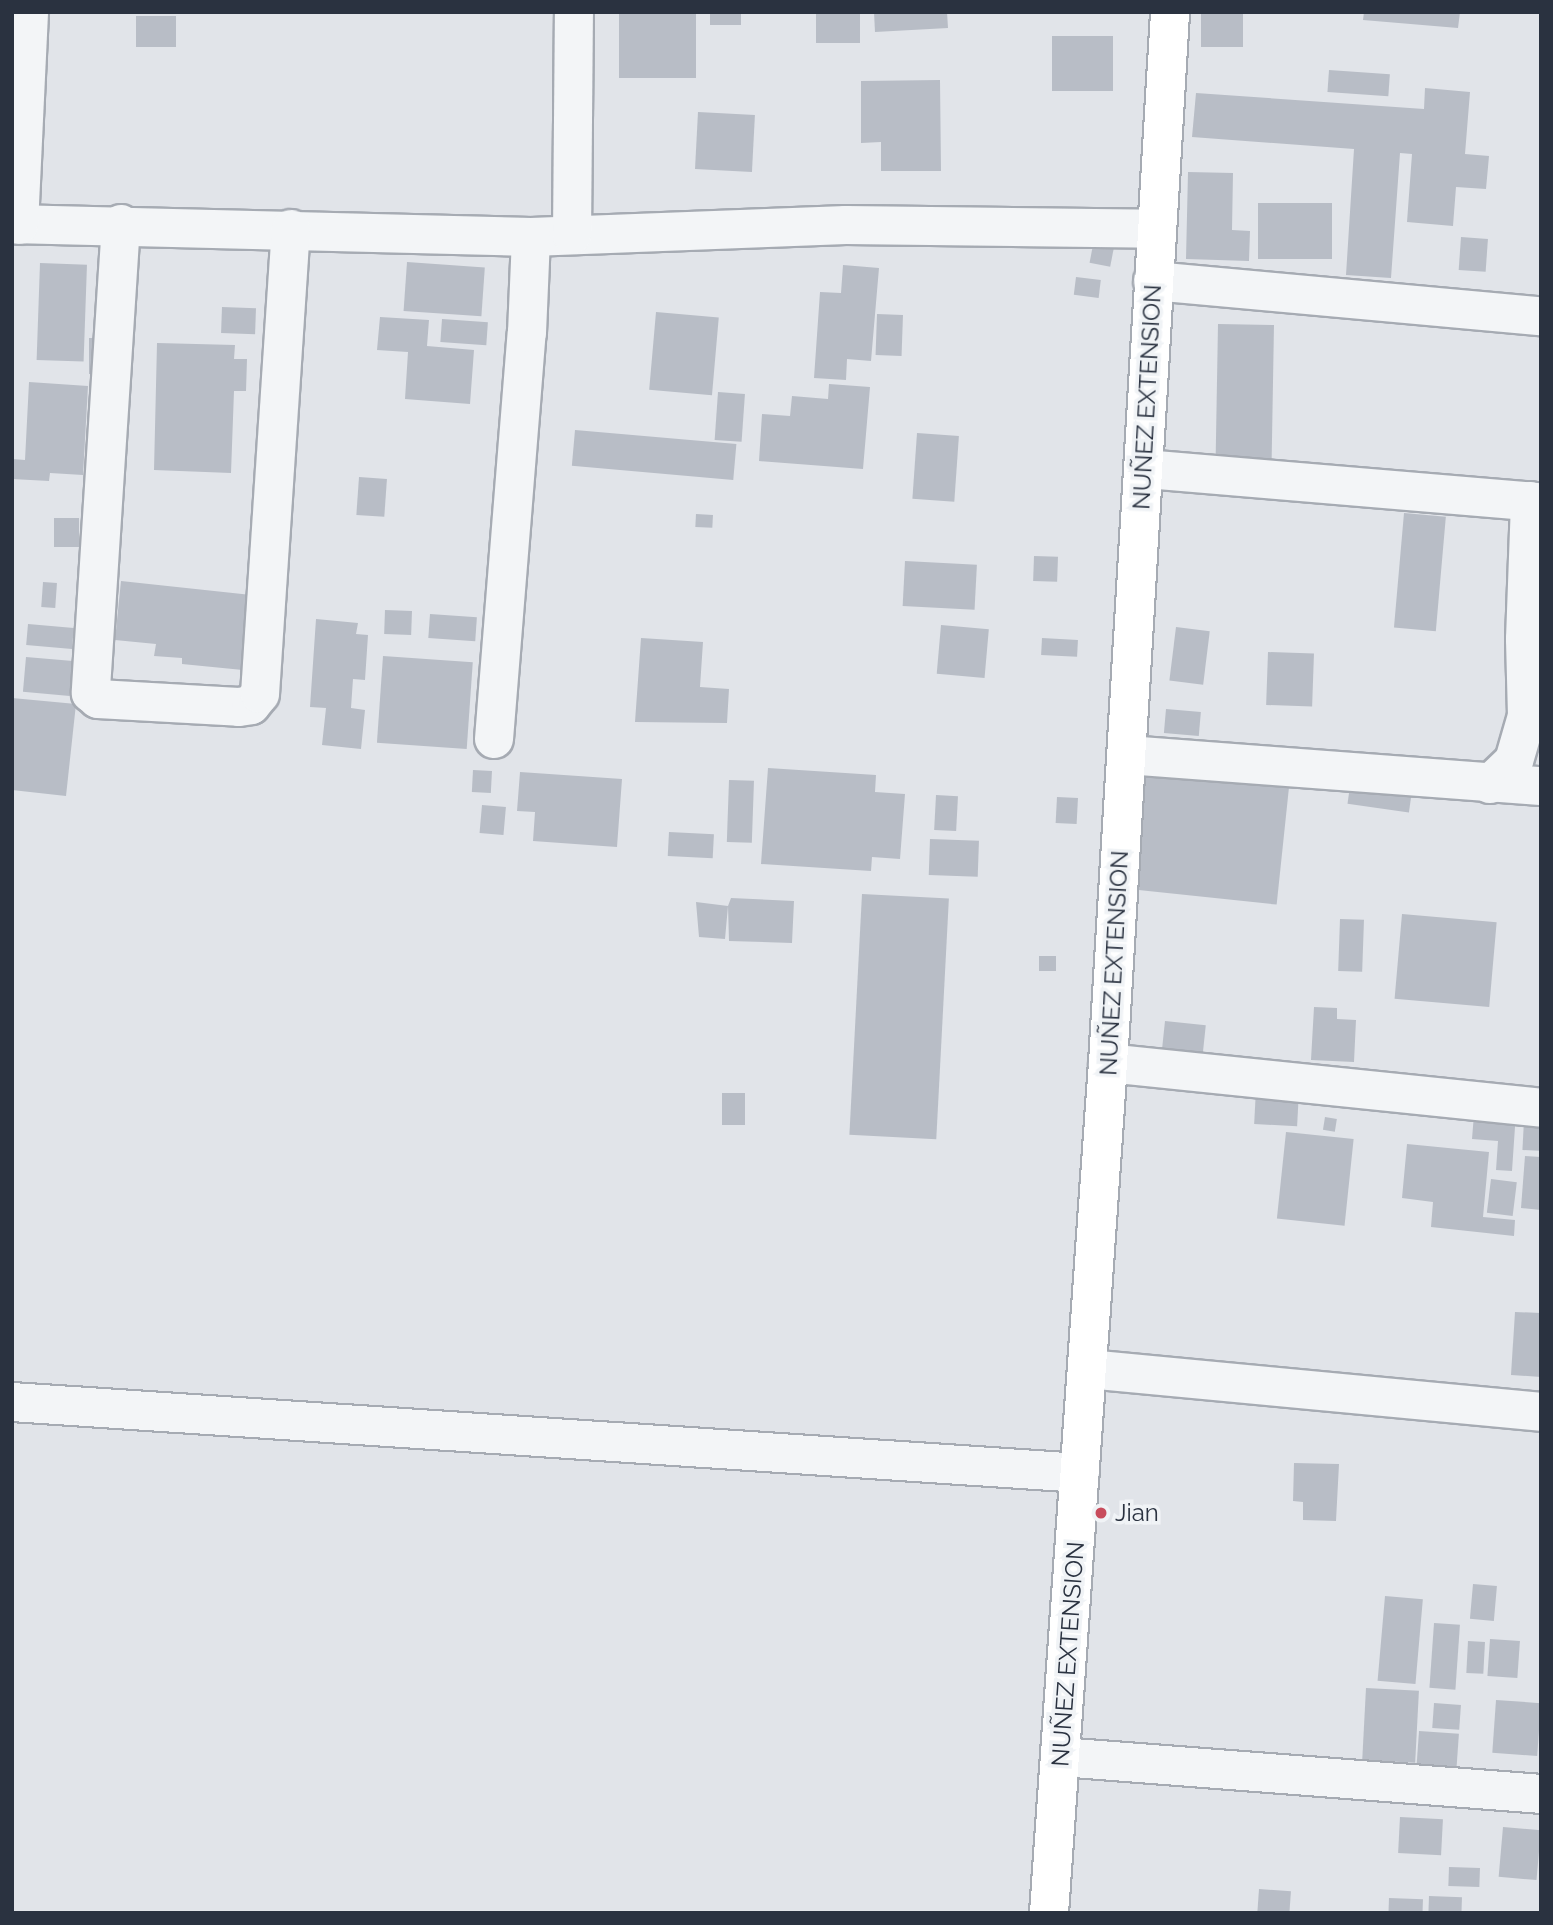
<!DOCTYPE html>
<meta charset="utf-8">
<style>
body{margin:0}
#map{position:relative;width:1553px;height:1925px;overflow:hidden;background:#e1e4e9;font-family:Raleway,sans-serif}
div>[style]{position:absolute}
.building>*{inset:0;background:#b8bdc6;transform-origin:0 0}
.roads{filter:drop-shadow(2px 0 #a6abb3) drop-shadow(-2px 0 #a6abb3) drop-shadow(0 2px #a6abb3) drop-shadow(0 -2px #a6abb3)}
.street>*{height:38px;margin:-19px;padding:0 19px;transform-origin:19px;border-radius:19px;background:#f3f5f7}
.secondary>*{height:38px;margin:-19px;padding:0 19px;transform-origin:19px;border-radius:19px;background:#fff}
.dots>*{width:19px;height:19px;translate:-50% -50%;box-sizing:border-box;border:4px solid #f0f3f6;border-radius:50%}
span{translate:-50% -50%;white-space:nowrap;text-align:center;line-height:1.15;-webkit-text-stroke:7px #f0f3f6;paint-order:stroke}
.street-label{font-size:24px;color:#2a3240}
.poi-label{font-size:24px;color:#2a3240}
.left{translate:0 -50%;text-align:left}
.frame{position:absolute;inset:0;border:14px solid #2a3240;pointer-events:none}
</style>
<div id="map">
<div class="building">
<i style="left:619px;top:12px;width:77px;height:66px"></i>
<i style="left:710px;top:12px;width:31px;height:13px"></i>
<i style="left:816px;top:12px;width:44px;height:31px"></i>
<i style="clip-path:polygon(874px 12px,947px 12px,948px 28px,875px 32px)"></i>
<i style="left:1201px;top:12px;width:42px;height:35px"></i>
<i style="clip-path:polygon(1364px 12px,1460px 12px,1458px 28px,1363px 20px)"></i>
<i style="left:136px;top:16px;width:40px;height:31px"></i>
<i style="left:1113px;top:36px;width:55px;height:61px;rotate:90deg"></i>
<i style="left:1329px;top:70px;width:61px;height:22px;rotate:4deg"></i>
<i style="clip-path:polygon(940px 80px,941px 171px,881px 171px,881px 142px,861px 143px,861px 81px)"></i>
<i style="clip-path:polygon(1425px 88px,1470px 92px,1465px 154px,1489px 156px,1486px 189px,1456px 187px,1453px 226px,1407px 222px,1412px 154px,1400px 153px,1391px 278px,1346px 275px,1354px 149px,1192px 137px,1196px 93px,1424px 109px)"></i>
<i style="left:698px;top:112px;width:57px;height:57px;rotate:3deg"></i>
<i style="clip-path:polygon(1188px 172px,1233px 173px,1232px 230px,1250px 231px,1249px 261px,1186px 259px)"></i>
<i style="left:1258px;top:203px;width:74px;height:56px"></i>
<i style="left:1461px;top:237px;width:27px;height:33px;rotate:4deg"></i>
<i style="left:1093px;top:245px;width:21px;height:18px;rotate:11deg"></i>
<i style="left:407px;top:262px;width:78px;height:49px;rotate:4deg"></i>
<i style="left:40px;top:263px;width:47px;height:97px;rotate:2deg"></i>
<i style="clip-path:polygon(843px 265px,879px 268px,871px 361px,847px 359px,846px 380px,814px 378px,820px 292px,841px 293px)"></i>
<i style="left:1076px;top:277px;width:25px;height:18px;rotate:7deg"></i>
<i style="left:222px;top:307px;width:34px;height:26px;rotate:2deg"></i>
<i style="left:656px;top:312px;width:63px;height:78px;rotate:5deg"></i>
<i style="left:877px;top:314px;width:26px;height:41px;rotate:2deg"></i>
<i style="clip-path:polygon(380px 317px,429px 320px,427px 346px,474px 350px,470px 404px,405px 399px,408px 352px,377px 350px)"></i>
<i style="left:442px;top:319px;width:46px;height:23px;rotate:4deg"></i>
<i style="left:1218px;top:324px;width:56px;height:137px;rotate:1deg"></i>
<i style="left:89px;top:338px;width:17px;height:36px"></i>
<i style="clip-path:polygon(157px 343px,235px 345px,234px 359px,247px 359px,246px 391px,234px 391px,231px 473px,154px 470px)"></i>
<i style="clip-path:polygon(29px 382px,88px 386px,83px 475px,50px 473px,49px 481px,12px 479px,12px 459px,25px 460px)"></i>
<i style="clip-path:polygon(829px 384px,870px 387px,863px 469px,759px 461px,762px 414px,790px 416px,792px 396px,828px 399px)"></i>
<i style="left:718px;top:392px;width:27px;height:48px;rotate:4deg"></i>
<i style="left:575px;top:430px;width:162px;height:36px;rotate:5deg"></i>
<i style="left:917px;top:433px;width:42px;height:66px;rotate:4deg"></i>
<i style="left:359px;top:477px;width:28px;height:38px;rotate:4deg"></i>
<i style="left:1404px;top:513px;width:42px;height:115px;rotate:5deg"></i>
<i style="left:696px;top:514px;width:17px;height:13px;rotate:3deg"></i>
<i style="left:79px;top:518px;width:29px;height:25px;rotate:90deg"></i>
<i style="left:1034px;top:556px;width:24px;height:25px;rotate:2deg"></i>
<i style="left:905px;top:561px;width:72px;height:45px;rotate:3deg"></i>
<i style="clip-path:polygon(121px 581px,261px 596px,253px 671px,182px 664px,182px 658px,154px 656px,156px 644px,115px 640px)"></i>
<i style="left:43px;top:582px;width:14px;height:25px;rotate:4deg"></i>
<i style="left:385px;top:610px;width:27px;height:24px;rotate:2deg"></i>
<i style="left:430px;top:614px;width:47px;height:24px;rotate:4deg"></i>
<i style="clip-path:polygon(316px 619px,358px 623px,356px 634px,368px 635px,365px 680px,353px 679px,351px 708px,365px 710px,361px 749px,322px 745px,326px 708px,310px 707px)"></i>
<i style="left:28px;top:624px;width:46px;height:21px;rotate:5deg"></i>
<i style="left:941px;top:625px;width:48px;height:49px;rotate:5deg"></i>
<i style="left:1176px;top:627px;width:34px;height:54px;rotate:7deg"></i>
<i style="clip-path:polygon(641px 638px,703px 642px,700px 687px,729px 689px,727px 723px,635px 722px)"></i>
<i style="left:1042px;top:638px;width:36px;height:17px;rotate:3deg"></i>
<i style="left:1268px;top:652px;width:46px;height:53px;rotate:2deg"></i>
<i style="left:383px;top:656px;width:90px;height:87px;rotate:4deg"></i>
<i style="left:26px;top:657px;width:47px;height:35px;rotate:5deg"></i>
<i style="clip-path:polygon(12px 698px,76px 704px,66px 796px,12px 790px)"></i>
<i style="left:1166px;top:709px;width:35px;height:24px;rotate:5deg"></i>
<i style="clip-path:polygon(768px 768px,876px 775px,875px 792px,905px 794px,900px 859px,872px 857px,871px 871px,761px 864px)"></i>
<i style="left:473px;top:770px;width:19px;height:22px;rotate:3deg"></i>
<i style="left:1144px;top:770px;width:146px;height:120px;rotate:6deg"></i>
<i style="clip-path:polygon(520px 772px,622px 779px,617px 847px,533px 841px,535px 812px,517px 811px)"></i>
<i style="left:1351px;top:779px;width:62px;height:25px;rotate:8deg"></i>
<i style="left:729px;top:780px;width:25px;height:62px;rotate:2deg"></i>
<i style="left:936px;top:795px;width:22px;height:35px;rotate:3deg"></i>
<i style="left:1057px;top:797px;width:21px;height:26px;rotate:3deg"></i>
<i style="left:482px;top:805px;width:24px;height:28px;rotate:5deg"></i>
<i style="left:669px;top:832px;width:45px;height:24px;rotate:3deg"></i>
<i style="left:930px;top:839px;width:49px;height:36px;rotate:2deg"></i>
<i style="left:862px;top:894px;width:87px;height:241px;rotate:3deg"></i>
<i style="clip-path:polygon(731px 898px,794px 901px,792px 943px,729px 941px,728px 906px,725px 939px,699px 937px,696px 902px,728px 906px)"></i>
<i style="left:1402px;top:914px;width:95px;height:85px;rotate:5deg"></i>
<i style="left:1340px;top:919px;width:24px;height:52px;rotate:2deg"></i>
<i style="left:1056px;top:956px;width:15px;height:17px;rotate:90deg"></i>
<i style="clip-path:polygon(1314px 1007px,1337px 1008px,1337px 1019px,1356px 1020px,1354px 1062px,1311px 1060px)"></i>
<i style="left:1165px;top:1021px;width:41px;height:33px;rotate:6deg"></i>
<i style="left:1256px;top:1089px;width:43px;height:35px;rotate:3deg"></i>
<i style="left:745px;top:1093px;width:32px;height:23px;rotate:90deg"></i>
<i style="clip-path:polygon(1516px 1112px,1512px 1171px,1496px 1170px,1498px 1141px,1472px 1139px,1474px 1114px)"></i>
<i style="left:1325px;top:1117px;width:12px;height:13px;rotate:9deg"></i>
<i style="left:1524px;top:1120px;width:17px;height:30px;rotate:3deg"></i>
<i style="left:1286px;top:1132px;width:68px;height:87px;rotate:6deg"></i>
<i style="clip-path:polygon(1407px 1144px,1489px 1152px,1483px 1217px,1515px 1220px,1514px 1236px,1431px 1227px,1433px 1202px,1402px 1198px)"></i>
<i style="clip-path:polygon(1525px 1156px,1541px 1157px,1541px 1210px,1521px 1208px)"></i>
<i style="left:1491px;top:1179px;width:26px;height:34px;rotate:7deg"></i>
<i style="clip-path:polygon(1515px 1312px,1541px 1313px,1541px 1377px,1511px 1375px)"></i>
<i style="clip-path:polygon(1294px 1463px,1339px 1464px,1336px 1521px,1303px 1520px,1303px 1502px,1293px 1501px)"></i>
<i style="left:1473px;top:1584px;width:24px;height:35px;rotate:5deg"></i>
<i style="left:1385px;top:1596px;width:38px;height:85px;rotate:5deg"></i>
<i style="left:1434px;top:1623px;width:26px;height:65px;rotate:4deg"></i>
<i style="left:1490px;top:1639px;width:30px;height:37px;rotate:4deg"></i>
<i style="left:1468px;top:1641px;width:17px;height:32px;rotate:3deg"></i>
<i style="left:1366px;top:1688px;width:53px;height:72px;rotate:3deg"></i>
<i style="left:1496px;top:1700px;width:45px;height:53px;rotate:4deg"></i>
<i style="left:1434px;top:1703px;width:27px;height:25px;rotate:4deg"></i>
<i style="left:1419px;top:1731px;width:40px;height:33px;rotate:4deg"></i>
<i style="left:1400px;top:1817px;width:43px;height:36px;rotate:3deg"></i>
<i style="left:1503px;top:1827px;width:38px;height:50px;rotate:5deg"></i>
<i style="left:1449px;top:1867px;width:31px;height:19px;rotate:2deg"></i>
<i style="left:1259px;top:1889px;width:32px;height:24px;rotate:4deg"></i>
<i style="left:1429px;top:1896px;width:33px;height:17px;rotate:2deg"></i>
<i style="left:1389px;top:1898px;width:34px;height:15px;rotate:2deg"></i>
</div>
<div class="roads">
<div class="street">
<i style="left:12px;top:224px;width:519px;rotate:1.43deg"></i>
<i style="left:531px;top:237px;width:315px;rotate:-2.2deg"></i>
<i style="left:846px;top:225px;width:310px;rotate:0.7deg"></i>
<i style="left:121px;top:224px;width:470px;rotate:93.7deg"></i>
<i style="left:91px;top:693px;width:9px;rotate:41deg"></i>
<i style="left:98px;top:699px;width:141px;rotate:3.2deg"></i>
<i style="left:239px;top:707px;width:12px;rotate:-9deg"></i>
<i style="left:251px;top:705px;width:14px;rotate:-51deg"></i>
<i style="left:260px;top:694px;width:466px;rotate:-86.2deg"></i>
<i style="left:19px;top:225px;width:213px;rotate:-87.3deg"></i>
<i style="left:572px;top:235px;width:223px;rotate:-89.5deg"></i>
<i style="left:1153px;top:281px;width:390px;rotate:5.2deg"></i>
<i style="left:1145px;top:469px;width:397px;rotate:4.8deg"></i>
<i style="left:494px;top:739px;width:407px;rotate:-85.4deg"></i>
<i style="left:527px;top:333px;width:96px;rotate:-87.6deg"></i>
<i style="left:1127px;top:755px;width:415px;rotate:4.3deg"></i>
<i style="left:1490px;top:784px;width:33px;rotate:-44deg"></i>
<i style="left:1514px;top:761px;width:47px;rotate:-73.9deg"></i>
<i style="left:1527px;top:716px;width:77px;rotate:-91.5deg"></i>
<i style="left:1525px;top:639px;width:138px;rotate:-87.9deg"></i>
<i style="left:1108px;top:1063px;width:435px;rotate:5.9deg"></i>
<i style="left:1088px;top:1369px;width:455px;rotate:5.4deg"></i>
<i style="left:12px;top:1402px;width:1070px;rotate:3.8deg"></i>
<i style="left:1061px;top:1757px;width:481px;rotate:4.4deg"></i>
</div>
<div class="secondary">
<i style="left:1049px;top:1913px;width:852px;rotate:-86.03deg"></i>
<i style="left:1108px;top:1063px;width:1053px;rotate:-86.62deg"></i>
</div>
</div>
<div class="dots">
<i style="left:1101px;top:1513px;background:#c84c5c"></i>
</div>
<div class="street-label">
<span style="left:1147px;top:397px;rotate:-87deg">NUÑEZ EXTENSION</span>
<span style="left:1114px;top:963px;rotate:-87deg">NUÑEZ EXTENSION</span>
<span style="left:1068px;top:1654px;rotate:-86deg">NUÑEZ EXTENSION</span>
</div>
<div class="poi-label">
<span class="left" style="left:1115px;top:1513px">Jian</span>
</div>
<div class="frame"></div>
</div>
